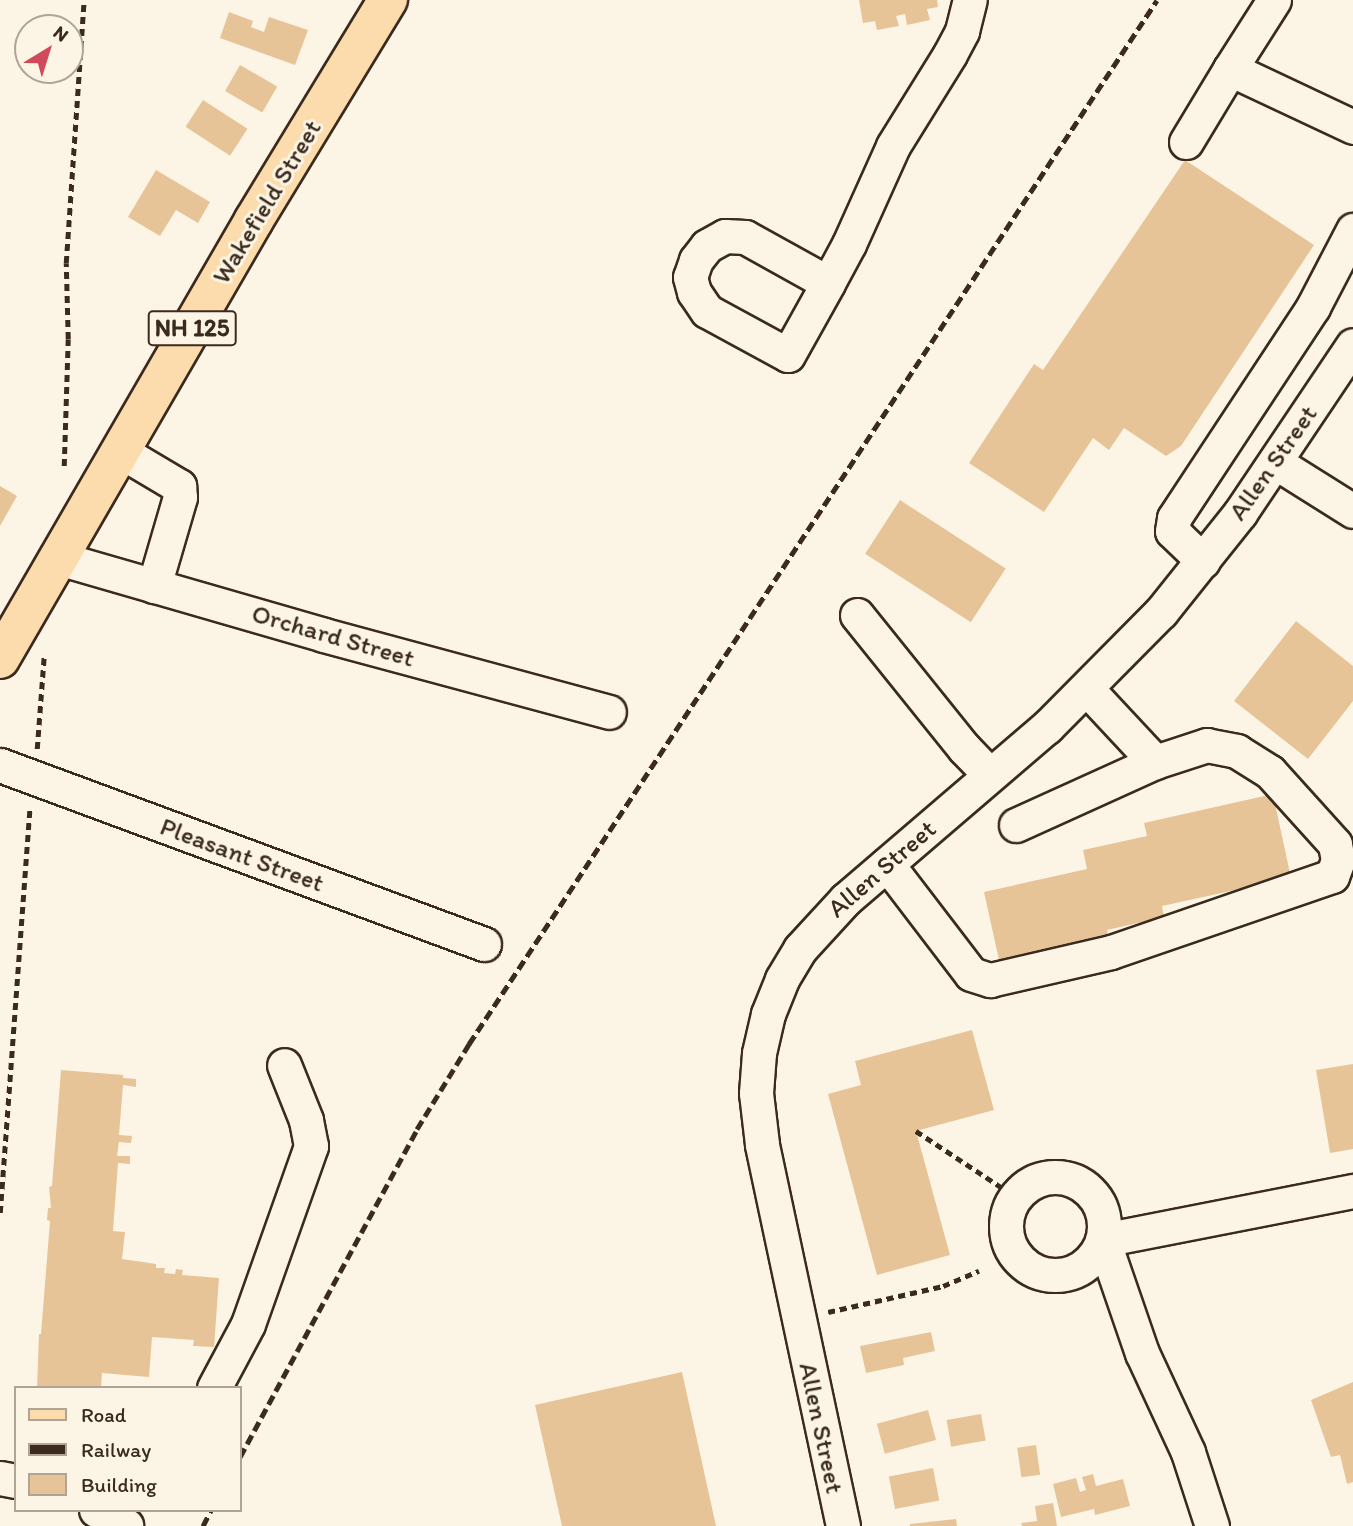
<!DOCTYPE html>
<style>
body{margin:0}
#map{position:relative;width:1353px;height:1526px;overflow:hidden;background:#fcf5e5;font-family:Itim,sans-serif}
div>[style]{position:absolute}
.building>*{inset:0;background:#e7c498;transform-origin:0 0}
.path>*{height:4.5px;margin-top:-2.25px;transform-origin:0;background:repeating-linear-gradient(90deg,#3b2a1e 0 7px,transparent 0 12px)}
.roads{filter:drop-shadow(2px 0 #3b2a1e) drop-shadow(-2px 0 #3b2a1e) drop-shadow(0 2px #3b2a1e) drop-shadow(0 -2px #3b2a1e)}
.minor>*{height:33px;margin:-16.5px;padding:0 16.5px;transform-origin:16.5px;border-radius:16.5px;background:#fcf5e5}
.minor>.ring{margin:-16.5px;padding:0;box-sizing:content-box;background:none;border:33px solid #fcf5e5;border-radius:50%}
.major>*{height:38px;margin:-19px;padding:0 19px;transform-origin:19px;border-radius:19px;background:#fcdcac}
.rail>*{height:5px;margin-top:-2.5px;transform-origin:0;background:repeating-linear-gradient(90deg,#3b2a1e 0 10px,transparent 0 15px)}
span{translate:-50% -50%;white-space:nowrap;text-align:center;line-height:1.15;-webkit-text-stroke:6px #fcf5e5;paint-order:stroke}
.shield-label span{padding:2px 5px;background:#fcf5e5;border:2px solid;border-radius:5px;-webkit-text-stroke-width:0}
.shield-label{font-size:24px;color:#3b2a1e;font-weight:700}
.street-label{font-size:26px;color:#3b2a1e}
.legend{position:absolute;left:14px;top:1386px;width:228px;height:126px;box-sizing:border-box;background:#fcf5e5;border:2px solid #afa495;margin:0;padding:9px 12px;list-style:none;font-size:21px;color:#3b2a1e}
.legend li{display:flex;align-items:center;gap:14px;height:35px}
.legend b{width:35px;border:2px solid #afa495}
.north{position:absolute;left:14px;top:14px;width:70px;height:70px;box-sizing:border-box;background:#fcf5e5;border:2px solid #afa495;border-radius:50%;rotate:38deg;font-size:19px;font-weight:700;line-height:28px;text-align:center;color:#3b2a1e}
.north::after{content:'';display:block;margin:auto;width:24px;height:32px;background:#d1495b;clip-path:polygon(50% 0,100% 100%,50% 72%,0 100%)}
</style>
<div id="map">
<div class="building">
<i style="clip-path:polygon(859px 0,937px 0,938px 7px,927px 9px,930px 20px,907px 25px,905px 14px,896px 16px,899px 26px,877px 30px,875px 21px,863px 23px)"></i>
<i style="clip-path:polygon(229px 12px,253px 21px,251px 27px,264px 32px,269px 17px,308px 30px,295px 65px,220px 38px)"></i>
<i style="left:240px;top:65px;width:43px;height:30px;rotate:30deg"></i>
<i style="left:203px;top:100px;width:53px;height:32px;rotate:33deg"></i>
<i style="clip-path:polygon(1185px 160px,1314px 245px,1181px 446px,1166px 456px,1124px 428px,1109px 450px,1093px 438px,1044px 512px,969px 463px,1034px 364px,1043px 370px)"></i>
<i style="clip-path:polygon(156px 170px,210px 202px,198px 223px,176px 210px,160px 236px,128px 217px)"></i>
<i style="clip-path:polygon(0 486px,17px 496px,0 526px)"></i>
<i style="left:900px;top:500px;width:126px;height:64px;rotate:33deg"></i>
<i style="clip-path:polygon(1296px 621px,1353px 666px,1353px 701px,1308px 759px,1234px 701px)"></i>
<i style="clip-path:polygon(1273px 794px,1291px 878px,1162px 906px,1164px 917px,1107px 930px,1110px 945px,1001px 969px,984px 892px,1087px 869px,1083px 850px,1147px 836px,1144px 823px)"></i>
<i style="clip-path:polygon(972px 1030px,994px 1110px,916px 1131px,950px 1255px,877px 1275px,828px 1094px,861px 1085px,855px 1061px)"></i>
<i style="clip-path:polygon(1353px 1064px,1353px 1149px,1330px 1153px,1316px 1070px)"></i>
<i style="clip-path:polygon(61px 1070px,123px 1075px,123px 1078px,136px 1079px,136px 1087px,123px 1085px,119px 1135px,132px 1136px,131px 1143px,119px 1142px,117px 1156px,130px 1156px,130px 1164px,118px 1163px,113px 1231px,125px 1232px,122px 1259px,156px 1264px,156px 1268px,165px 1268px,164px 1273px,175px 1274px,176px 1269px,183px 1270px,182px 1275px,219px 1278px,214px 1347px,193px 1346px,194px 1340px,152px 1337px,149px 1377px,102px 1373px,101px 1388px,37px 1388px,39px 1334px,41px 1334px,50px 1221px,47px 1220px,48px 1208px,51px 1208px,49px 1187px,52px 1186px)"></i>
<i style="clip-path:polygon(931px 1332px,935px 1351px,903px 1358px,904px 1365px,866px 1373px,860px 1346px)"></i>
<i style="clip-path:polygon(682px 1372px,716px 1526px,562px 1526px,535px 1405px)"></i>
<i style="clip-path:polygon(1353px 1382px,1353px 1482px,1347px 1484px,1340px 1455px,1331px 1457px,1311px 1400px)"></i>
<i style="left:928px;top:1410px;width:31px;height:53px;rotate:75deg"></i>
<i style="left:981px;top:1414px;width:27px;height:35px;rotate:80deg"></i>
<i style="left:1036px;top:1445px;width:30px;height:19px;rotate:82deg"></i>
<i style="left:933px;top:1468px;width:33px;height:45px;rotate:79deg"></i>
<i style="clip-path:polygon(1093px 1474px,1096px 1486px,1123px 1479px,1130px 1506px,1095px 1515px,1094px 1509px,1061px 1517px,1053px 1484px,1076px 1478px,1080px 1492px,1086px 1490px,1082px 1477px)"></i>
<i style="clip-path:polygon(1053px 1503px,1057px 1526px,1022px 1526px,1021px 1523px,1037px 1521px,1035px 1506px)"></i>
<i style="clip-path:polygon(956px 1519px,957px 1526px,910px 1526px,910px 1524px)"></i>
</div>
<div class="path">
<i style="left:64px;top:466px;width:127px;rotate:-88.2deg"></i>
<i style="left:68px;top:339px;width:76px;rotate:-91.5deg"></i>
<i style="left:66px;top:263px;width:264px;rotate:-86.1deg"></i>
<i style="left:37px;top:749px;width:94px;rotate:-85.7deg"></i>
<i style="left:916px;top:1131px;width:120px;rotate:33.4deg"></i>
<i style="left:0;top:1213px;width:406px;rotate:-85.8deg"></i>
<i style="left:828px;top:1312px;width:118px;rotate:-12.7deg"></i>
<i style="left:943px;top:1286px;width:39px;rotate:-23deg"></i>
</div>
<div class="roads">
<div class="minor">
<i style="left:1274px;top:0;width:82px;rotate:122.5deg"></i>
<i style="left:1230px;top:69px;width:136px;rotate:25.2deg"></i>
<i style="left:1186px;top:142px;width:85px;rotate:-58.9deg"></i>
<i style="left:828px;top:283px;width:95px;rotate:-151deg"></i>
<i style="left:745px;top:237px;width:20px;rotate:-177deg"></i>
<i style="left:725px;top:236px;width:21px;rotate:151deg"></i>
<i style="left:707px;top:246px;width:18px;rotate:128deg"></i>
<i style="left:696px;top:260px;width:18px;rotate:109deg"></i>
<i style="left:690px;top:277px;width:16px;rotate:75deg"></i>
<i style="left:694px;top:292px;width:23px;rotate:56deg"></i>
<i style="left:707px;top:311px;width:92px;rotate:28.5deg"></i>
<i style="left:788px;top:355px;width:82px;rotate:-60.9deg"></i>
<i style="left:828px;top:283px;width:44px;rotate:-61.7deg"></i>
<i style="left:849px;top:244px;width:107px;rotate:-65.8deg"></i>
<i style="left:893px;top:146px;width:108px;rotate:-58.2deg"></i>
<i style="left:950px;top:54px;width:26px;rotate:-62deg"></i>
<i style="left:962px;top:31px;width:32px;rotate:-76deg"></i>
<i style="left:120px;top:451px;width:69px;rotate:30.7deg"></i>
<i style="left:179px;top:486px;width:11px;rotate:85deg"></i>
<i style="left:180px;top:497px;width:93px;rotate:106.3deg"></i>
<i style="left:1275px;top:462px;width:92px;rotate:32.1deg"></i>
<i style="left:58px;top:558px;width:277px;rotate:16.1deg"></i>
<i style="left:324px;top:635px;width:295px;rotate:15.1deg"></i>
<i style="left:1203px;top:561px;width:43px;rotate:-135.9deg"></i>
<i style="left:1172px;top:531px;width:13px;rotate:-81deg"></i>
<i style="left:1174px;top:518px;width:253px;rotate:-56.6deg"></i>
<i style="left:1313px;top:307px;width:87px;rotate:-62.5deg"></i>
<i style="left:857px;top:615px;width:171px;rotate:51.2deg"></i>
<i style="left:964px;top:748px;width:37px;rotate:46deg"></i>
<i style="left:0;top:765px;width:516px;rotate:20.3deg"></i>
<i style="left:1016px;top:825px;width:153px;rotate:-24.4deg"></i>
<i style="left:887px;top:864px;width:138px;rotate:52.6deg"></i>
<i style="left:971px;top:974px;width:20px;rotate:18deg"></i>
<i style="left:990px;top:980px;width:124px;rotate:-13deg"></i>
<i style="left:1111px;top:952px;width:234px;rotate:-19deg"></i>
<i style="left:1332px;top:876px;width:17px;rotate:-69deg"></i>
<i style="left:1338px;top:860px;width:16px;rotate:-101deg"></i>
<i style="left:1335px;top:844px;width:97px;rotate:-132.1deg"></i>
<i style="left:1270px;top:772px;width:39px;rotate:-148deg"></i>
<i style="left:1237px;top:751px;width:31px;rotate:-169deg"></i>
<i style="left:1207px;top:745px;width:55px;rotate:161.9deg"></i>
<i style="left:1155px;top:762px;width:100px;rotate:-133deg"></i>
<i class="ring" style="left:1006px;top:1177px;width:65px;height:65px"></i>
<i style="left:214px;top:1388px;width:72px;rotate:-62deg"></i>
<i style="left:248px;top:1324px;width:189px;rotate:-70.5deg"></i>
<i style="left:311px;top:1146px;width:26px;rotate:-101deg"></i>
<i style="left:306px;top:1120px;width:59px;rotate:-111.8deg"></i>
<i style="left:0;top:1478px;width:16px;rotate:11deg"></i>
<i style="left:96px;top:1510px;width:34px;rotate:27deg"></i>
<i style="left:843px;top:1526px;width:390px;rotate:-102deg"></i>
<i style="left:762px;top:1144px;width:51px;rotate:-96.7deg"></i>
<i style="left:756px;top:1093px;width:40px;rotate:-85.7deg"></i>
<i style="left:759px;top:1053px;width:40px;rotate:-77deg"></i>
<i style="left:768px;top:1014px;width:38px;rotate:-68deg"></i>
<i style="left:782px;top:979px;width:35px;rotate:-59deg"></i>
<i style="left:800px;top:949px;width:68px;rotate:-47.4deg"></i>
<i style="left:846px;top:899px;width:265px;rotate:-40.6deg"></i>
<i style="left:1047px;top:727px;width:162px;rotate:-45.3deg"></i>
<i style="left:1161px;top:612px;width:127px;rotate:-51.4deg"></i>
<i style="left:1240px;top:513px;width:202px;rotate:-56.1deg"></i>
<i style="left:1212px;top:1526px;width:78px;rotate:-108deg"></i>
<i style="left:1188px;top:1452px;width:109px;rotate:-114.9deg"></i>
<i style="left:1142px;top:1353px;width:120px;rotate:-109deg"></i>
<i style="left:1103px;top:1240px;width:255px;rotate:-11.1deg"></i>
</div>
<div class="major">
<i style="left:0;top:659px;width:507px;rotate:-59.95deg"></i>
<i style="left:254px;top:220px;width:258px;rotate:-58.7deg"></i>
</div>
</div>
<div class="rail">
<i style="left:240px;top:1457px;width:373px;rotate:-61.6deg"></i>
<i style="left:417px;top:1129px;width:100px;rotate:-58.5deg"></i>
<i style="left:469px;top:1044px;width:1250px;rotate:-56.61deg"></i>
<i style="left:203px;top:1526px;width:18px;rotate:-63deg"></i>
</div>
<div class="shield-label">
<span style="left:192px;top:328px">NH 125</span>
</div>
<div class="street-label">
<span style="left:267px;top:202px;rotate:-59deg">Wakefield Street</span>
<span style="left:1273px;top:463px;rotate:-55deg">Allen Street</span>
<span style="left:333px;top:636px;rotate:16deg">Orchard Street</span>
<span style="left:242px;top:855px;rotate:20deg">Pleasant Street</span>
<span style="left:882px;top:869px;rotate:-41deg">Allen Street</span>
<span style="left:821px;top:1428px;rotate:78deg">Allen Street</span>
</div>
<ul class="legend">
<li><b style="height:9px;background:#fcdcac"></b>Road</li>
<li><b style="height:9px;background:#3b2a1e"></b>Railway</li>
<li><b style="height:19px;background:#e7c498"></b>Building</li>
</ul>
<div class="north">N</div>
</div>
